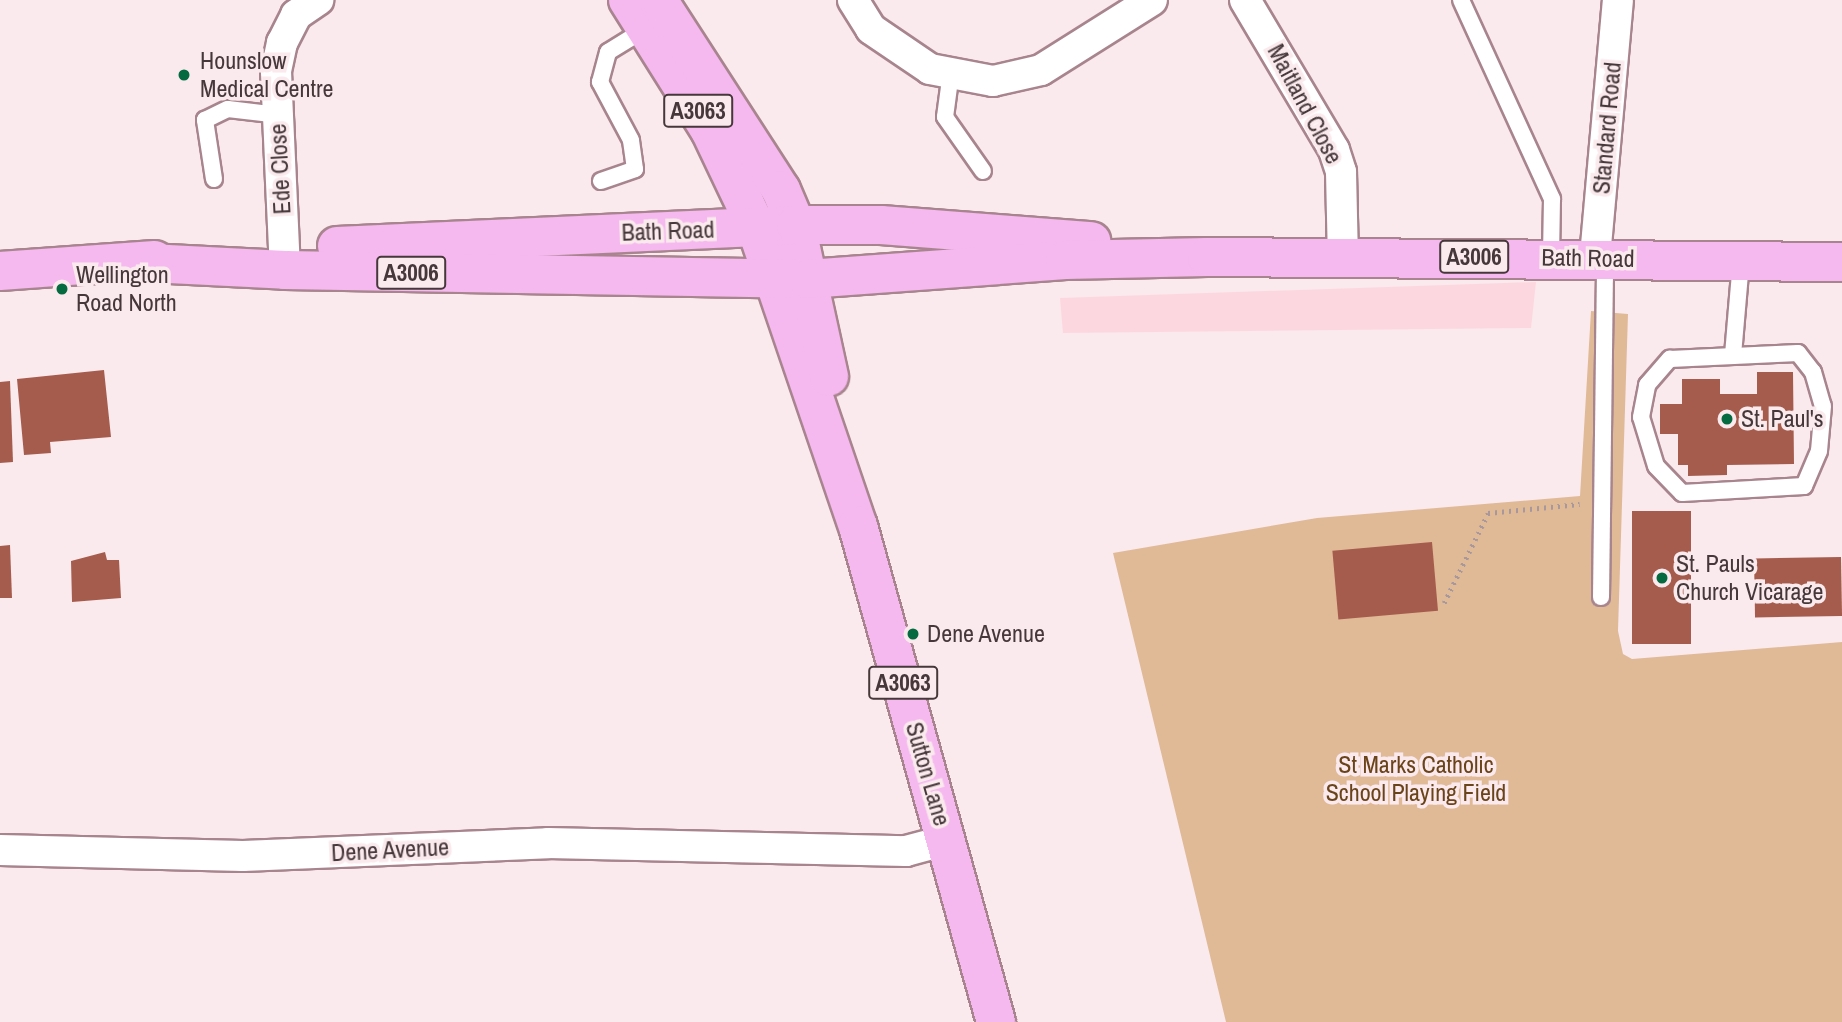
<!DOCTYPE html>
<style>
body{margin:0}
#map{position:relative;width:1842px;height:1022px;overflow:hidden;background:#faeaed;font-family:"Archivo Narrow",sans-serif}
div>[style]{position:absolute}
.built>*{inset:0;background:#fdd7e0}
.green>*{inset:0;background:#e0ba97}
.building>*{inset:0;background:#a65c4d;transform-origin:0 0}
.path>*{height:4.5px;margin-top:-2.25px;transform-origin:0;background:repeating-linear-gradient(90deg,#a8989b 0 2px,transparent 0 7px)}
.roads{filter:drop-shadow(2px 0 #a8858e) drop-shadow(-2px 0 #a8858e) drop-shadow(0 2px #a8858e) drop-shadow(0 -2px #a8858e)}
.service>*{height:16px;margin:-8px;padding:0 8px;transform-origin:8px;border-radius:8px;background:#fff}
.minor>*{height:30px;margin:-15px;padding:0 15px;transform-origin:15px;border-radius:15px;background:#fff}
.primary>*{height:38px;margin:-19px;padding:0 19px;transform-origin:19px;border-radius:19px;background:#f5b8ef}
.dots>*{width:19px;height:19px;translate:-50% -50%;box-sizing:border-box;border:4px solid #faeaed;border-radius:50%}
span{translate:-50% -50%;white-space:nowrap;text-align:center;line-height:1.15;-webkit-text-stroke:7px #faeaed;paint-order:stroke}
.shield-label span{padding:2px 5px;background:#faeaed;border:2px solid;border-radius:5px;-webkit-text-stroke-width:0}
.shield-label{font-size:23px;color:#46373a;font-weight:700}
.poi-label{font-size:24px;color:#46373a}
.left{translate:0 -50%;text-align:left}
.street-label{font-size:24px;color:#46373a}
.park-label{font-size:24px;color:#6a4319}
</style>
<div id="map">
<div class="built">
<i style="clip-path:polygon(1536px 282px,1531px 328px,1063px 333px,1060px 298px)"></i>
</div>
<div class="green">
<i style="clip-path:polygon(1591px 311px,1628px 314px,1618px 631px,1623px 654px,1632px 659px,1842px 642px,1842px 1022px,1226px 1022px,1113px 553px,1317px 518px,1580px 496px)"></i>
</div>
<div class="building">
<i style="clip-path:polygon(104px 370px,111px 437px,50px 442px,51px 453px,24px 455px,17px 379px)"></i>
<i style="clip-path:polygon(1757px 372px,1793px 372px,1794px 464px,1727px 465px,1727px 475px,1688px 476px,1688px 465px,1678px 465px,1678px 434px,1660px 434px,1660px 404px,1682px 404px,1682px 379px,1720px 379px,1720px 394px,1757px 394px)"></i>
<i style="clip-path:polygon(10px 381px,13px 462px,0 463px,0 382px)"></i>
<i style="left:1691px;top:511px;width:133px;height:59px;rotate:90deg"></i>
<i style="left:1432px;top:542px;width:69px;height:100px;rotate:85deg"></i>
<i style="clip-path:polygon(10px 545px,12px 598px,0 598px,0 546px)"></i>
<i style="clip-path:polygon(105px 552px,107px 560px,119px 560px,121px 598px,72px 602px,71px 561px)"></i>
<i style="left:1841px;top:557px;width:59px;height:87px;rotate:89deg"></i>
</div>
<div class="path">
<i style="left:1444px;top:603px;width:100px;rotate:-63.9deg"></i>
<i style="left:1488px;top:513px;width:92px;rotate:-5.6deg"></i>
</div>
<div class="roads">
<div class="service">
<i style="left:1461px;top:0;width:219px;rotate:65.4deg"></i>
<i style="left:1552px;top:199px;width:58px;rotate:91deg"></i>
<i style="left:951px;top:72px;width:45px;rotate:97.6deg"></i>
<i style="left:945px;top:117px;width:66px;rotate:54.9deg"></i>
<i style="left:214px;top:179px;width:60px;rotate:-98.7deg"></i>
<i style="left:205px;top:120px;width:25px;rotate:-26deg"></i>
<i style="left:228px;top:109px;width:50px;rotate:6.8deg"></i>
<i style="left:601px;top:181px;width:36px;rotate:-19deg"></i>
<i style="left:635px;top:169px;width:29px;rotate:-98deg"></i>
<i style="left:631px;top:140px;width:66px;rotate:-118.1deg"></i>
<i style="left:600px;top:82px;width:31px;rotate:-75deg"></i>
<i style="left:608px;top:52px;width:46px;rotate:-31.6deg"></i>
<i style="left:1798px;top:353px;width:24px;rotate:52deg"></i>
<i style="left:1813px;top:372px;width:35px;rotate:74deg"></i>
<i style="left:1823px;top:406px;width:45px;rotate:95.1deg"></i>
<i style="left:1819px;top:451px;width:38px;rotate:113deg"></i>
<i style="left:1804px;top:486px;width:122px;rotate:176.7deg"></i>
<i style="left:1682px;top:493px;width:37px;rotate:-134deg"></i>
<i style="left:1656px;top:466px;width:51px;rotate:-107deg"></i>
<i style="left:1641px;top:417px;width:33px;rotate:-79deg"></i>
<i style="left:1647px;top:385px;width:35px;rotate:-49deg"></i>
<i style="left:1670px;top:359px;width:128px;rotate:-2.7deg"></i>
<i style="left:1733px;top:355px;width:94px;rotate:-85.1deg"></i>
<i style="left:1601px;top:597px;width:337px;rotate:-89.3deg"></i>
</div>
<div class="minor">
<i style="left:853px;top:0;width:34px;rotate:58deg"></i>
<i style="left:871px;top:29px;width:71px;rotate:34.1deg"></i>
<i style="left:930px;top:69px;width:64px;rotate:10.8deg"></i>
<i style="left:993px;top:81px;width:49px;rotate:-12.9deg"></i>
<i style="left:1041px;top:70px;width:131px;rotate:-32.2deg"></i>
<i style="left:1245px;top:0;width:174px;rotate:59.3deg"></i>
<i style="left:1334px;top:150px;width:23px;rotate:72deg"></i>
<i style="left:1341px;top:172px;width:86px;rotate:88.7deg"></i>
<i style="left:1595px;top:257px;width:258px;rotate:-84.9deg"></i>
<i style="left:285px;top:270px;width:199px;rotate:-92.6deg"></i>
<i style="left:276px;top:71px;width:29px;rotate:-78deg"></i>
<i style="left:282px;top:43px;width:31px;rotate:-63deg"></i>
<i style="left:296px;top:15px;width:27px;rotate:-34deg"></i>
<i style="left:0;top:850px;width:243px;rotate:1.4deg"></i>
<i style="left:243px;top:856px;width:305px;rotate:-2.4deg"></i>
<i style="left:548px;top:843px;width:358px;rotate:1.3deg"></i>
<i style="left:906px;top:851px;width:42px;rotate:-15deg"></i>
</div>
<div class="primary">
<i style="left:628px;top:0;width:154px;rotate:57.8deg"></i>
<i style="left:710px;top:130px;width:107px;rotate:64.6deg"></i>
<i style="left:756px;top:227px;width:316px;rotate:71.2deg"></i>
<i style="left:858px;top:526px;width:515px;rotate:74.45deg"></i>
<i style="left:658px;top:0;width:226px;rotate:57.1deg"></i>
<i style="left:781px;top:190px;width:38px;rotate:67deg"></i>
<i style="left:796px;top:225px;width:155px;rotate:77.7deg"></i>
<i style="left:337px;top:246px;width:459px;rotate:-2.6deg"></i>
<i style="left:796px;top:225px;width:85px"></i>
<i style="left:881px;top:225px;width:211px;rotate:4.4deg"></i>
<i style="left:129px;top:262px;width:156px;rotate:2.9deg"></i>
<i style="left:285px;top:270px;width:523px;rotate:0.99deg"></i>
<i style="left:808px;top:279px;width:258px;rotate:-4.2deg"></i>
<i style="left:1065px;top:260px;width:142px;rotate:-1.2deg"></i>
<i style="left:1207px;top:257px;width:635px;rotate:0.45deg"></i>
<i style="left:0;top:271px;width:155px;rotate:-4.1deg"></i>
</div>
</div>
<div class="dots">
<i style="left:184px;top:75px;background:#056a3f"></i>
<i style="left:62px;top:289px;background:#056a3f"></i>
<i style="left:1727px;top:419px;background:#056a3f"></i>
<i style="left:1662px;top:578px;background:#056a3f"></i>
<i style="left:913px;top:634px;background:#056a3f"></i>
</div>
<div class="shield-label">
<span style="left:698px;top:111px">A3063</span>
<span style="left:1474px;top:257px">A3006</span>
<span style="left:411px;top:273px">A3006</span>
<span style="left:903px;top:683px">A3063</span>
</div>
<div class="poi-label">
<span class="left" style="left:200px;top:75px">Hounslow<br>Medical Centre</span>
<span class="left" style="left:76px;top:289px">Wellington<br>Road North</span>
<span class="left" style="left:1741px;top:419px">St. Paul's</span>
<span class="left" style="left:1676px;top:578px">St. Pauls<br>Church Vicarage</span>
<span class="left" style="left:927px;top:634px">Dene Avenue</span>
</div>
<div class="street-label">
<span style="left:1305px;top:104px;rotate:62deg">Maitland Close</span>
<span style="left:1607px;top:128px;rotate:-85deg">Standard Road</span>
<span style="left:280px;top:169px;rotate:-93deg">Ede Close</span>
<span style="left:668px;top:231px;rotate:-2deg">Bath Road</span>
<span style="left:1588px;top:258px;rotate:1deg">Bath Road</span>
<span style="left:928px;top:774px;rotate:74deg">Sutton Lane</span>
<span style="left:390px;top:850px;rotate:-3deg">Dene Avenue</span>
</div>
<div class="park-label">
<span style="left:1416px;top:779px">St Marks Catholic<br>School Playing Field</span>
</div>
</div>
